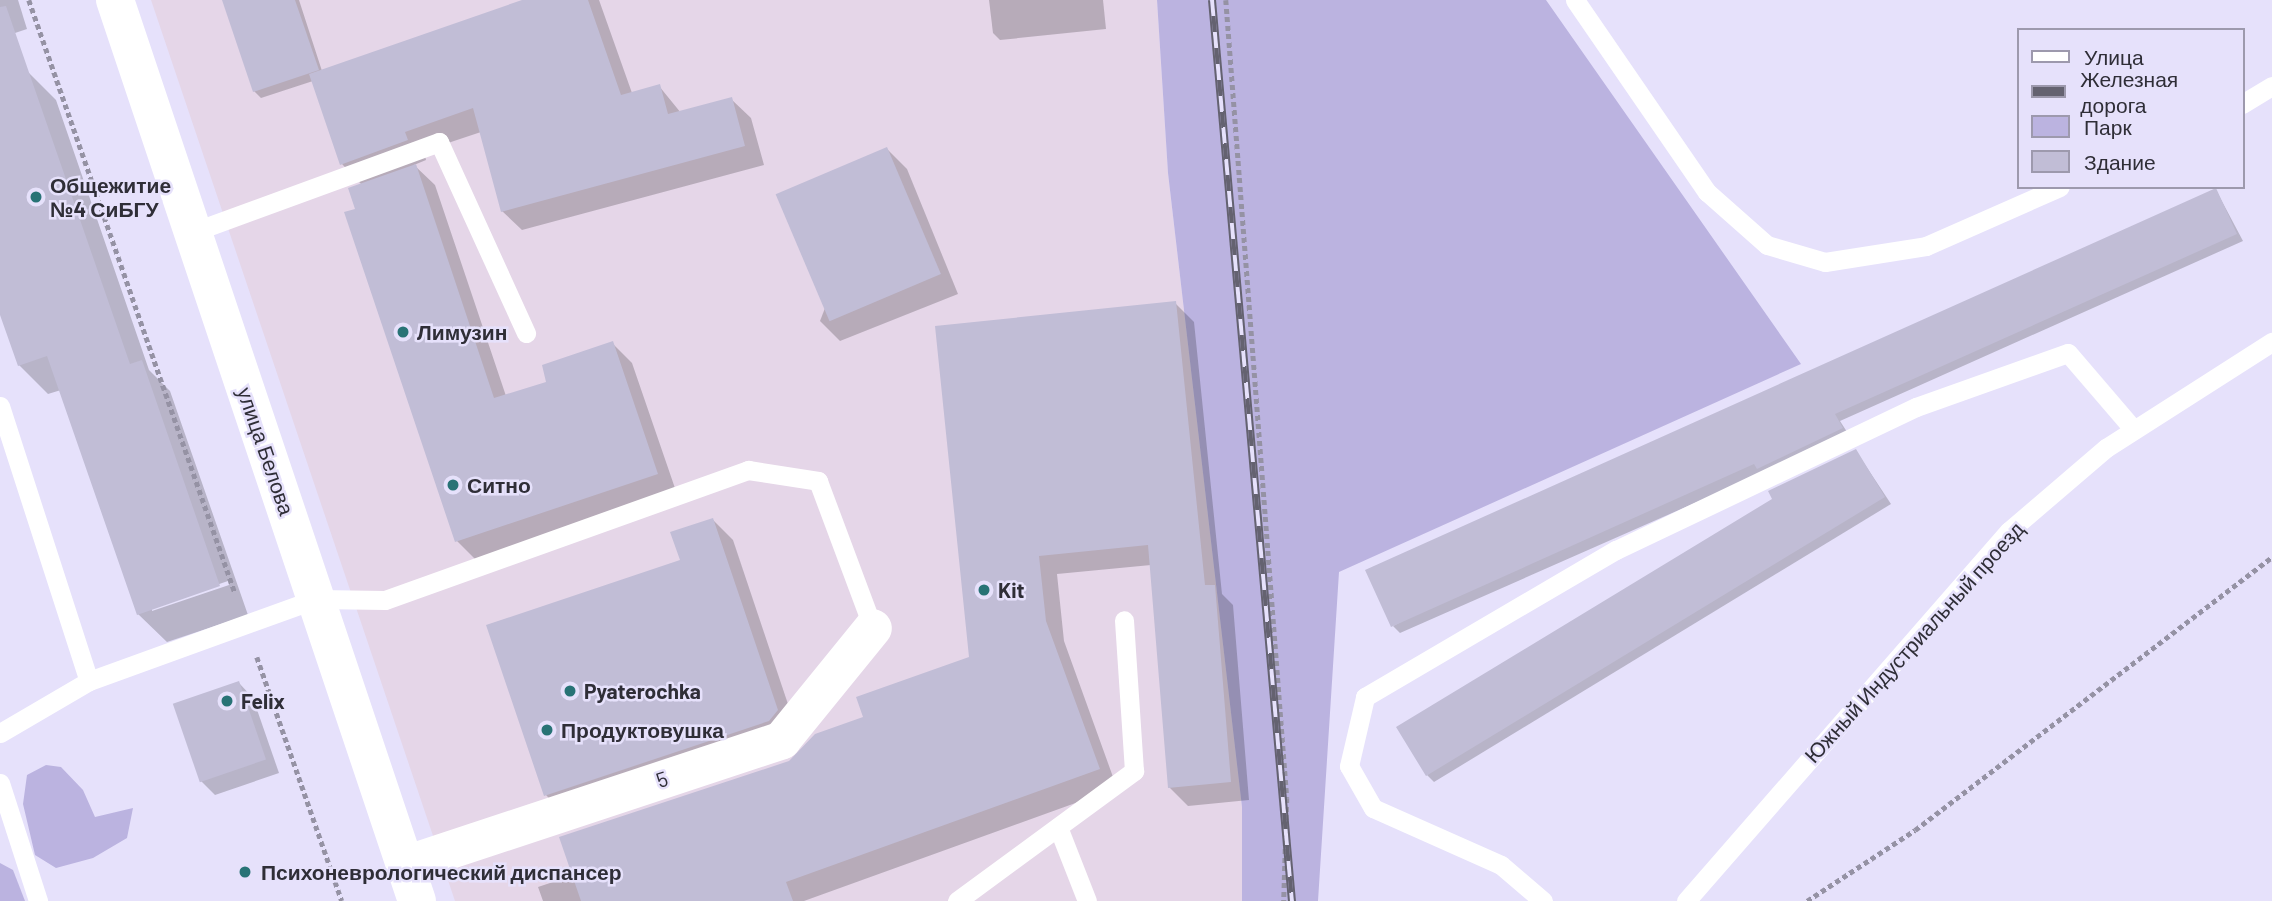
<!DOCTYPE html>
<meta charset="utf-8">
<style>
body{margin:0}
#map{position:relative;width:2272px;height:901px;overflow:hidden;background:#e6e1fb;font-family:Barlow,sans-serif}
div>[style]{position:absolute}
.commercial>*{inset:0;background:#e5d6e8}
.green>*{inset:0;background:#bbb3e0}
.shadow>*{inset:0;background:#0003}
.building>*{inset:0;background:#c1bdd6;transform-origin:0 0}
.path>*{height:4.5px;margin-top:-2.25px;transform-origin:0;background:repeating-linear-gradient(90deg,#9592a4 0 5px,transparent 0 8.5px)}
.lane>*{height:19px;margin:-9.5px;padding:0 9.5px;transform-origin:9.5px;border-radius:9.5px;background:#fff}
.street>*{height:38px;margin:-19px;padding:0 19px;transform-origin:19px;border-radius:19px;background:#fff}
.secondary>*{height:38px;margin:-19px;padding:0 19px;transform-origin:19px;border-radius:19px;background:#fff}
.rail>*{height:8px;margin-top:-4px;transform-origin:0;background:repeating-linear-gradient(90deg,#e6e1fb 0 16px,#646270 0 32px);box-sizing:border-box;border-block:2px solid #646270}
.dots>*{width:19px;height:19px;translate:-50% -50%;box-sizing:border-box;border:4px solid #e6e1fb;border-radius:50%}
span{translate:-50% -50%;white-space:nowrap;text-align:center;line-height:1.15;-webkit-text-stroke:5px #e6e1fb;paint-order:stroke}
.poi-label{font-size:21px;color:#2f2e37;font-weight:700}
.left{translate:0 -50%;text-align:left}
.street-label{font-size:21px;color:#2f2e37}
.legend{position:absolute;left:2017px;top:28px;width:228px;height:161px;box-sizing:border-box;background:#e6e1fb;border:2px solid #9d99ad;margin:0;padding:9px 12px;list-style:none;font-size:21px;color:#2f2e37}
.legend li{display:flex;align-items:center;gap:14px;height:35px}
.legend b{width:35px;border:2px solid #9d99ad}
</style>
<div id="map">
<div class="commercial">
<i style="clip-path:polygon(151px 0,1157px 0,1168px 173px,1242px 807px,1242px 901px,455px 901px)"></i>
</div>
<div class="green">
<i style="clip-path:polygon(1157px 0,1546px 0,1801px 364px,1339px 572px,1318px 901px,1242px 901px,1242px 807px,1168px 173px)"></i>
<i style="clip-path:polygon(46px 765px,61px 767px,83px 790px,95px 817px,133px 808px,127px 838px,93px 858px,56px 868px,35px 855px,23px 804px,27px 775px)"></i>
<i style="clip-path:polygon(0 863px,13px 870px,25px 901px,0 901px)"></i>
</div>
<div class="shadow">
<i style="clip-path:polygon(0 0,18px 0,27px 29px,0 38px)"></i>
<i style="clip-path:polygon(224px 0,299px 0,322px 71px,528px 0,599px 0,632px 93px,659px 86px,681px 113px,731px 99px,751px 118px,764px 165px,522px 230px,502px 211px,481px 132px,424px 151px,426px 160px,414px 165px,435px 185px,506px 396px,548px 383px,612px 343px,632px 363px,677px 494px,477px 561px,457px 541px,346px 214px,357px 210px,362px 185px,342px 164px,313px 81px,261px 98px,254px 91px)"></i>
<i style="clip-path:polygon(989px 0,1103px 0,1106px 29px,1000px 40px,993px 33px)"></i>
<i style="clip-path:polygon(evenodd,27px 71px,56px 100px,149px 370px,170px 391px,248px 615px,167px 642px,138px 614px,61px 390px,48px 394px,19px 365px,0 309px,0 80px,27px 71px,228px 581px,229px 585px,152px 611px,152px 607px,228px 581px)"></i>
<i style="clip-path:polygon(887px 149px,907px 169px,958px 294px,840px 341px,820px 321px)"></i>
<i style="clip-path:polygon(2216px 190px,2243px 241px,1840px 421px,1849px 435px,1400px 633px,1393px 626px)"></i>
<i style="clip-path:polygon(1175px 303px,1194px 322px,1222px 594px,1233px 605px,1249px 800px,1188px 806px,1169px 787px,1151px 565px,1057px 574px,1064px 641px,1117px 788px,804px 901px,543px 901px,538px 887px,574px 875px,790px 762px,971px 658px)"></i>
<i style="clip-path:polygon(1856px 451px,1891px 504px,1434px 782px,1427px 775px)"></i>
<i style="clip-path:polygon(713px 520px,733px 540px,797px 731px,565px 815px,546px 795px,682px 562px)"></i>
<i style="clip-path:polygon(239px 683px,253px 698px,279px 773px,215px 795px,201px 781px)"></i>
</div>
<div class="building">
<i style="clip-path:polygon(222px 0,295px 0,319px 70px,253px 92px)"></i>
<i style="clip-path:polygon(522px 0,588px 0,621px 95px,660px 84px,668px 114px,732px 97px,745px 146px,501px 212px,473px 108px,405px 132px,408px 140px,340px 165px,309px 74px)"></i>
<i style="clip-path:polygon(6px 6px,130px 364px,142px 360px,220px 586px,137px 615px,47px 356px,18px 366px,0 315px,0 7px)"></i>
<i style="left:887px;top:147px;width:138px;height:121px;rotate:67deg"></i>
<i style="clip-path:polygon(416px 164px,494px 398px,546px 382px,542px 365px,613px 341px,658px 474px,455px 542px,344px 212px,355px 209px,348px 188px)"></i>
<i style="clip-path:polygon(2216px 188px,2237px 234px,1835px 414px,1843px 428px,1757px 469px,1754px 464px,1391px 627px,1365px 570px)"></i>
<i style="clip-path:polygon(1176px 301px,1205px 585px,1215px 585px,1231px 782px,1168px 788px,1148px 545px,1039px 556px,1046px 621px,1100px 769px,786px 882px,793px 901px,581px 901px,559px 837px,789px 761px,815px 734px,863px 717px,856px 697px,969px 657px,935px 326px)"></i>
<i style="clip-path:polygon(1856px 449px,1885px 497px,1426px 776px,1396px 727px,1772px 499px,1768px 491px)"></i>
<i style="clip-path:polygon(713px 518px,778px 710px,769px 721px,544px 796px,486px 625px,680px 560px,670px 532px)"></i>
<i style="left:239px;top:681px;width:83px;height:70px;rotate:71deg"></i>
</div>
<div class="path">
<i style="left:29px;top:0;width:628px;rotate:70.84deg"></i>
<i style="left:1226px;top:0;width:800px;rotate:85.63deg"></i>
<i style="left:1287px;top:798px;width:103px;rotate:91.7deg"></i>
<i style="left:257px;top:657px;width:258px;rotate:70.8deg"></i>
<i style="left:1807px;top:901px;width:129px;rotate:-33.3deg"></i>
<i style="left:1915px;top:830px;width:449px;rotate:-37.4deg"></i>
</div>
<div class="lane">
<i style="left:1575px;top:0;width:233px;rotate:55.5deg"></i>
<i style="left:1707px;top:192px;width:80px;rotate:41.5deg"></i>
<i style="left:1767px;top:245px;width:60px;rotate:16.3deg"></i>
<i style="left:1825px;top:262px;width:102px;rotate:-9deg"></i>
<i style="left:1926px;top:246px;width:146px;rotate:-23.8deg"></i>
<i style="left:2242px;top:104px;width:35px;rotate:-31deg"></i>
<i style="left:193px;top:232px;width:262px;rotate:-20.1deg"></i>
<i style="left:439px;top:142px;width:210px;rotate:65.5deg"></i>
<i style="left:0;top:406px;width:289px;rotate:72.1deg"></i>
<i style="left:0;top:733px;width:103px;rotate:-30.3deg"></i>
<i style="left:89px;top:681px;width:241px;rotate:-19.9deg"></i>
<i style="left:316px;top:599px;width:69px;rotate:0.8deg"></i>
<i style="left:385px;top:600px;width:386px;rotate:-19.7deg"></i>
<i style="left:748px;top:470px;width:71px;rotate:8.9deg"></i>
<i style="left:818px;top:481px;width:157px;rotate:69.5deg"></i>
<i style="left:0;top:783px;width:124px;rotate:72.1deg"></i>
<i style="left:1058px;top:827px;width:79px;rotate:68.6deg"></i>
<i style="left:957px;top:901px;width:220px;rotate:-36.3deg"></i>
<i style="left:1134px;top:771px;width:151px;rotate:-93.8deg"></i>
<i style="left:1543px;top:901px;width:55px;rotate:-139.4deg"></i>
<i style="left:1501px;top:865px;width:140px;rotate:-156deg"></i>
<i style="left:1373px;top:808px;width:48px;rotate:-119.7deg"></i>
<i style="left:1349px;top:766px;width:71px;rotate:-76.9deg"></i>
<i style="left:1365px;top:697px;width:291px;rotate:-30.4deg"></i>
<i style="left:1616px;top:550px;width:332px;rotate:-25.5deg"></i>
<i style="left:1916px;top:407px;width:161px;rotate:-19.6deg"></i>
<i style="left:2068px;top:353px;width:101px;rotate:49.4deg"></i>
<i style="left:1686px;top:901px;width:491px;rotate:-48.9deg"></i>
<i style="left:2009px;top:531px;width:128px;rotate:-40.6deg"></i>
<i style="left:2106px;top:448px;width:197px;rotate:-32.6deg"></i>
</div>
<div class="street">
<i style="left:405px;top:865px;width:397px;rotate:-18.3deg"></i>
<i style="left:782px;top:740px;width:144px;rotate:-50.9deg"></i>
</div>
<div class="secondary">
<i style="left:115px;top:0;width:950px;rotate:71.47deg"></i>
</div>
<div class="rail">
<i style="left:1212px;top:0;width:905px;rotate:84.93deg"></i>
</div>
<div class="dots">
<i style="left:36px;top:197px;background:#287376"></i>
<i style="left:403px;top:332px;background:#287376"></i>
<i style="left:453px;top:485px;background:#287376"></i>
<i style="left:984px;top:590px;background:#287376"></i>
<i style="left:570px;top:691px;background:#287376"></i>
<i style="left:227px;top:701px;background:#287376"></i>
<i style="left:547px;top:730px;background:#287376"></i>
<i style="left:245px;top:872px;background:#287376"></i>
</div>
<div class="poi-label">
<span class="left" style="left:50px;top:197px">Общежитие<br>№4 СиБГУ</span>
<span class="left" style="left:417px;top:332px">Лимузин</span>
<span class="left" style="left:467px;top:485px">Ситно</span>
<span class="left" style="left:998px;top:590px">Kit</span>
<span class="left" style="left:584px;top:691px">Pyaterochka</span>
<span class="left" style="left:241px;top:701px">Felix</span>
<span class="left" style="left:561px;top:730px">Продуктовушка</span>
<span class="left" style="left:261px;top:872px">Психоневрологический диспансер</span>
</div>
<div class="street-label">
<span style="left:266px;top:451px;rotate:71deg">улица Белова</span>
<span style="left:1914px;top:642px;rotate:-48deg">Южный Индустриальный проезд</span>
<span style="left:662px;top:779px;rotate:-18deg">5</span>
</div>
<ul class="legend">
<li><b style="height:9px;background:#fff"></b>Улица</li>
<li><b style="height:9px;background:#646270"></b>Железная дорога</li>
<li><b style="height:19px;background:#bbb3e0"></b>Парк</li>
<li><b style="height:19px;background:#c1bdd6"></b>Здание</li>
</ul>
</div>
